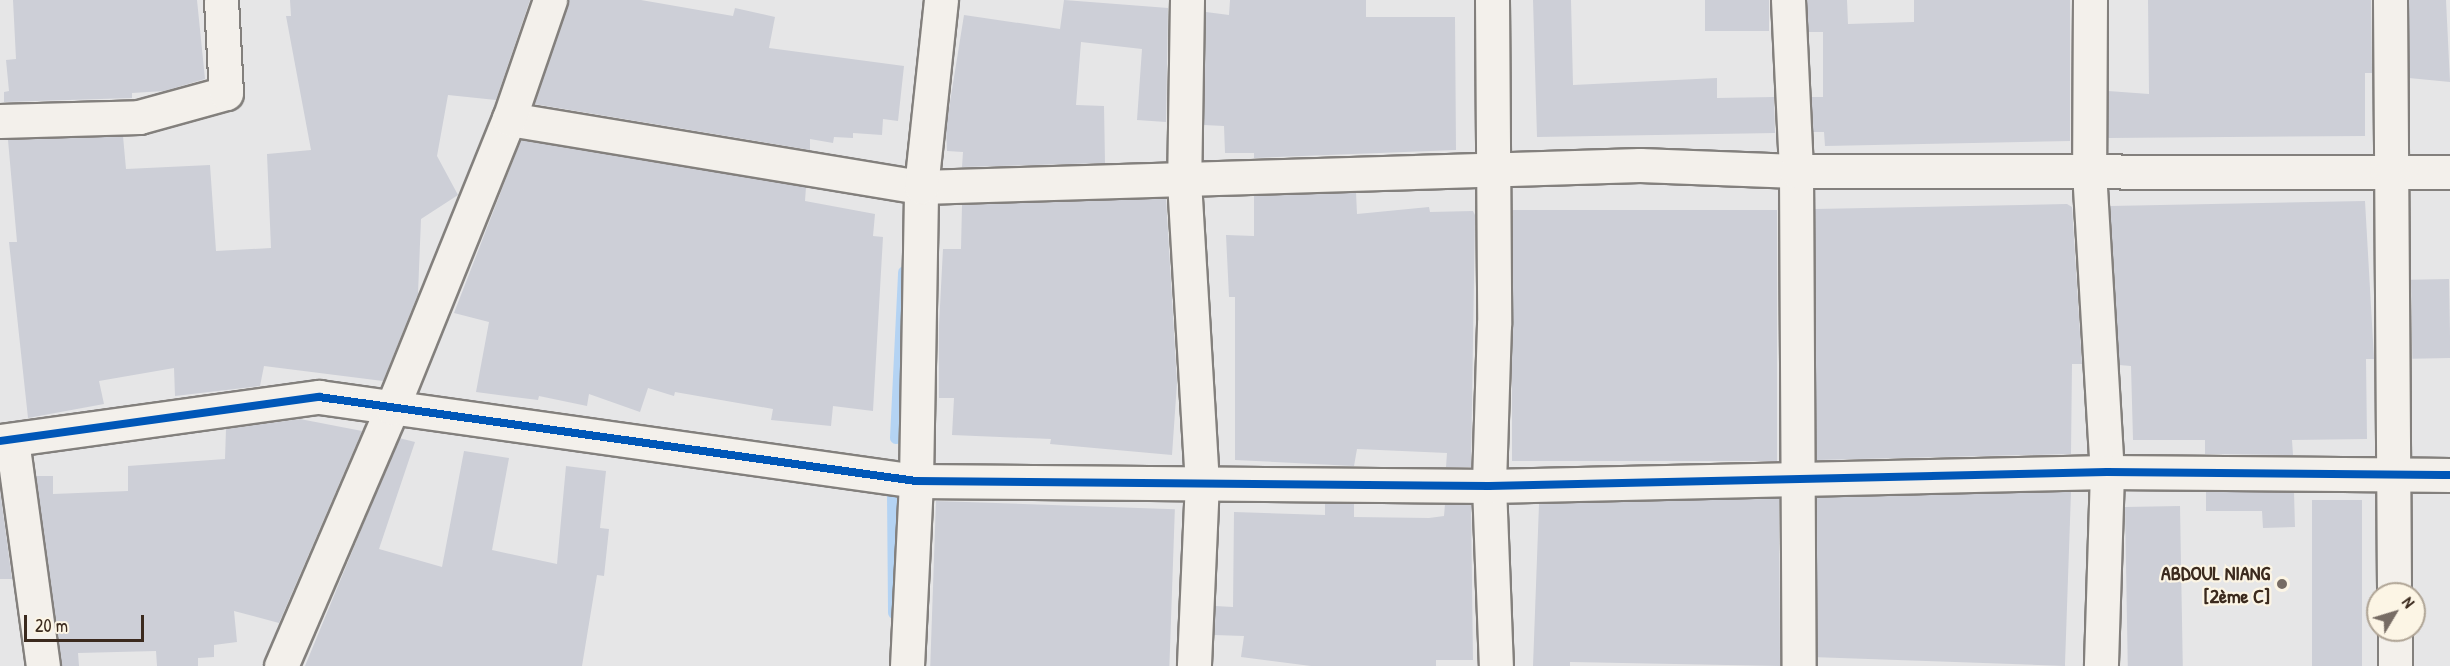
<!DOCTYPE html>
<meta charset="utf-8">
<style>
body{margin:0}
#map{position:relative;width:2450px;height:666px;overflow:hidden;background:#e6e6e7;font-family:"Patrick Hand",sans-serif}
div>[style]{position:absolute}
.stream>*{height:12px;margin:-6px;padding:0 6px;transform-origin:6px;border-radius:6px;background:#b4d3f3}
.building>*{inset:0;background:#cdcfd7;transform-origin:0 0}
.roads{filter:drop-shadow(2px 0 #83807d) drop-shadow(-2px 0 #83807d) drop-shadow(0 2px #83807d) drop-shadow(0 -2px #83807d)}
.minor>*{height:33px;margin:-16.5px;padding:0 16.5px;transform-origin:16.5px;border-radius:16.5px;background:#f3f0eb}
.cycleway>*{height:8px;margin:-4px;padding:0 4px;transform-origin:4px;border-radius:4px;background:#0057b8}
.dots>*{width:16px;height:16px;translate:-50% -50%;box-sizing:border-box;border:3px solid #fcf5e5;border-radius:50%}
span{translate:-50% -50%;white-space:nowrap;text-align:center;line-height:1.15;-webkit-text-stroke:4.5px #fcf5e5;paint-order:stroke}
.poi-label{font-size:20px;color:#3b2a1e;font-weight:700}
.right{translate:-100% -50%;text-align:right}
.north{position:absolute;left:2366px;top:582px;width:60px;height:60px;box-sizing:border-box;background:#fcf5e5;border:2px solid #afa495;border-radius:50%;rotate:52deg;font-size:16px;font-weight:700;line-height:24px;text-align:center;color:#3b2a1e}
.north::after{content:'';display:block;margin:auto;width:21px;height:27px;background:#776c64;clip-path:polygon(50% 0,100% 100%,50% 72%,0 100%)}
.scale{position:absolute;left:24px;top:615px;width:120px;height:27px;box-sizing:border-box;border:3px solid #3b2a1e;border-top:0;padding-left:8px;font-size:18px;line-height:21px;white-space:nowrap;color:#3b2a1e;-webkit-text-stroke:4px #fcf5e5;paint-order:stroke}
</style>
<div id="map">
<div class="stream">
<i style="left:896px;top:438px;width:166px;rotate:-87.2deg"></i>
<i style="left:893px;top:494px;width:119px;rotate:89.5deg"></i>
</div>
<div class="building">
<i style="clip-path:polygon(13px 0,197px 0,205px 79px,164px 91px,132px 93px,132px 98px,4px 102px,4px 92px,9px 91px,6px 60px,16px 59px)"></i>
<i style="clip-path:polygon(290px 0,530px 0,496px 100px,448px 95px,437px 156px,458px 195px,421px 219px,418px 294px,383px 381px,264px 366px,260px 386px,175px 396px,174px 368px,99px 381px,104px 404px,28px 418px,9px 242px,17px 242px,8px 140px,123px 136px,126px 169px,210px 165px,216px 251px,271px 248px,267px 154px,311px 150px,286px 16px,291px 16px)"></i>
<i style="clip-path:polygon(568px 0,641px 0,733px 16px,735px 8px,775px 17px,769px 48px,904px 66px,898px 121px,883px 119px,882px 135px,853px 133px,853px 138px,834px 137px,833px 143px,810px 139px,810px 150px,534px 104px)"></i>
<i style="clip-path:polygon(1064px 0,1168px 8px,1166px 122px,1137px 120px,1142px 49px,1081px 42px,1076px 105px,1104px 106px,1105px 163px,962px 167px,963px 152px,947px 151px,946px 127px,964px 15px,1060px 29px)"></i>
<i style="clip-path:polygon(1230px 0,1366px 0,1366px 17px,1455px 17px,1456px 150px,1254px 158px,1254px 153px,1225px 153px,1224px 126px,1204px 125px,1206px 12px,1229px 15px)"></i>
<i style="clip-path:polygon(1533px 0,1571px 0,1573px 85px,1717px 78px,1717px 98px,1774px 97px,1775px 133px,1537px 137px)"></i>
<i style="left:1705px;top:0;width:64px;height:31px"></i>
<i style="clip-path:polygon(1807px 0,1847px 0,1848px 24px,1914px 22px,1914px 0,2070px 0,2070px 141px,1825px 146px,1824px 132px,1813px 132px,1811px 97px,1823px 97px,1823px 32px,1808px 32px)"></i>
<i style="clip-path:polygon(2148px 0,2371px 0,2372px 73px,2365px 73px,2365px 136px,2108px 138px,2108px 91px,2149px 94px)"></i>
<i style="clip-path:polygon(2409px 0,2446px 0,2450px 82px,2409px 78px)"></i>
<i style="clip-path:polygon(521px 140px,806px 187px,805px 201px,875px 214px,873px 236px,883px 237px,873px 411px,833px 406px,831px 426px,771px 420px,773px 409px,675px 392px,674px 396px,648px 388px,640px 412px,589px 394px,587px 406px,539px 396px,538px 400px,476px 392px,489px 322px,454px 313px)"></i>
<i style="clip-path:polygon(1356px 192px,1357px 214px,1429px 207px,1430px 212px,1473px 211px,1475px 215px,1471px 467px,1446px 467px,1447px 453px,1357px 449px,1354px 466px,1235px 460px,1235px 297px,1229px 297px,1226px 235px,1254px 236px,1254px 196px)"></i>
<i style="clip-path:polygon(1166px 198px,1177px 383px,1172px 455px,1050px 444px,1051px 439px,952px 435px,954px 398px,939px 398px,939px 325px,943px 249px,961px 249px,962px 205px)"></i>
<i style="clip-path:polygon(2365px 201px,2374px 359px,2366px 359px,2367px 439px,2292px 440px,2293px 455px,2205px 454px,2205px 440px,2133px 440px,2131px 366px,2119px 365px,2110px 206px)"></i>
<i style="clip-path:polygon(2067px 204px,2072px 207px,2082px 364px,2072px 364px,2071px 454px,1816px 460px,1815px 209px)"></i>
<i style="left:1777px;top:210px;width:251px;height:265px;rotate:90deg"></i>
<i style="left:2449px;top:279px;width:79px;height:38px;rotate:89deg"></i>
<i style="clip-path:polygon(300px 419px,362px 431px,279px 623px,234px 611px,237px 642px,214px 645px,214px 657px,198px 658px,198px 666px,157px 666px,156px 651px,78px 653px,79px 666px,61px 666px,36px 476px,53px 476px,53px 494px,128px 491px,128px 466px,225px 459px,226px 429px)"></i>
<i style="clip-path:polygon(399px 438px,415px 442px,379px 549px,442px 567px,464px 451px,509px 458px,492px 550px,557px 564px,566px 466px,606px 471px,600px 528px,609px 529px,604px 576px,597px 575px,582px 666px,305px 666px)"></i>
<i style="clip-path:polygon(0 490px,12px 579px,0 579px)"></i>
<i style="left:2071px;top:492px;width:174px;height:254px;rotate:92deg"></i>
<i style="clip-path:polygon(2206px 492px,2294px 492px,2295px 527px,2263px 528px,2262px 511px,2206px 511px)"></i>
<i style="clip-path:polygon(1779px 498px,1780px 666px,1570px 662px,1570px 666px,1533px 666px,1539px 504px)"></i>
<i style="left:2362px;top:500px;width:166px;height:50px;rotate:90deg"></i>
<i style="left:936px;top:501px;width:239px;height:165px;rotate:2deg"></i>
<i style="clip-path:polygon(1325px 503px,1354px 504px,1354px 517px,1429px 518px,1444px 516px,1445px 504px,1471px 505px,1473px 660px,1436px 660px,1436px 666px,1311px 666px,1241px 657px,1244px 636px,1214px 635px,1215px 606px,1233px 607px,1234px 512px,1325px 515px)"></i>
<i style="left:2180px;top:506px;width:160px;height:55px;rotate:89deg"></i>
</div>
<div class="roads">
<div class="minor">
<i style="left:1187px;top:0;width:181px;rotate:90.9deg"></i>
<i style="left:1184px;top:181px;width:301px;rotate:86.6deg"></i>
<i style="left:1202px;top:481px;width:185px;rotate:92.5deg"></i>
<i style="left:1492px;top:0;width:324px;rotate:89.6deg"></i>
<i style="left:1494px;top:324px;width:162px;rotate:91.8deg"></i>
<i style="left:1489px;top:486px;width:180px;rotate:87.8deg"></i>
<i style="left:1788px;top:0;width:171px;rotate:87.3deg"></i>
<i style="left:1796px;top:171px;width:495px;rotate:89.7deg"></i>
<i style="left:2090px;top:0;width:171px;rotate:90.3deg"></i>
<i style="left:2089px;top:171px;width:302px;rotate:86.6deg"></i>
<i style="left:2107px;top:472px;width:194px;rotate:91.8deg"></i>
<i style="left:2390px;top:0;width:594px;rotate:89.61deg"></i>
<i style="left:509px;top:119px;width:418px;rotate:9.4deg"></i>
<i style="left:921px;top:187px;width:719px;rotate:-1.75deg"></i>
<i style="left:1640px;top:165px;width:156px;rotate:2.2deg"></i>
<i style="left:1796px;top:171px;width:654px;rotate:0.09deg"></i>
<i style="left:0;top:121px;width:139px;rotate:-1.6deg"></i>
<i style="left:139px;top:117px;width:90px;rotate:-15.4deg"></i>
<i style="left:226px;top:93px;width:93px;rotate:-93.1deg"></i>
<i style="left:12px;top:440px;width:228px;rotate:82.2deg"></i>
<i style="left:0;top:441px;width:322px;rotate:-7.9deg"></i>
<i style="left:319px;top:397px;width:603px;rotate:8.01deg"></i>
<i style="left:916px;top:481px;width:573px;rotate:0.5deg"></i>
<i style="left:1489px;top:486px;width:618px;rotate:-1.3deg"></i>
<i style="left:2107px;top:472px;width:343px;rotate:0.5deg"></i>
<i style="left:2395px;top:630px;width:36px;rotate:90deg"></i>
<i style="left:281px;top:666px;width:281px;rotate:-66.7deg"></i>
<i style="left:392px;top:408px;width:312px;rotate:-68deg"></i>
<i style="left:509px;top:119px;width:126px;rotate:-71deg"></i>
<i style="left:907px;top:666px;width:185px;rotate:-87.2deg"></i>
<i style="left:916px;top:481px;width:294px;rotate:-89deg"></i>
<i style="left:921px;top:187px;width:188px;rotate:-83.9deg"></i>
</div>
</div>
<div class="cycleway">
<i style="left:0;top:441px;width:322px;rotate:-7.9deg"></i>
<i style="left:319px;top:397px;width:603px;rotate:8.01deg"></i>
<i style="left:916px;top:481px;width:573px;rotate:0.5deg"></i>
<i style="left:1489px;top:486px;width:618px;rotate:-1.3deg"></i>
<i style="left:2107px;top:472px;width:343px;rotate:0.5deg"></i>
</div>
<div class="dots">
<i style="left:2282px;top:584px;background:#776c64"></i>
</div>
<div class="poi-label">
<span class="right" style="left:2270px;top:584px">ABDOUL NIANG<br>[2ème C]</span>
</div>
<div class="north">N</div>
<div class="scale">20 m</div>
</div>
